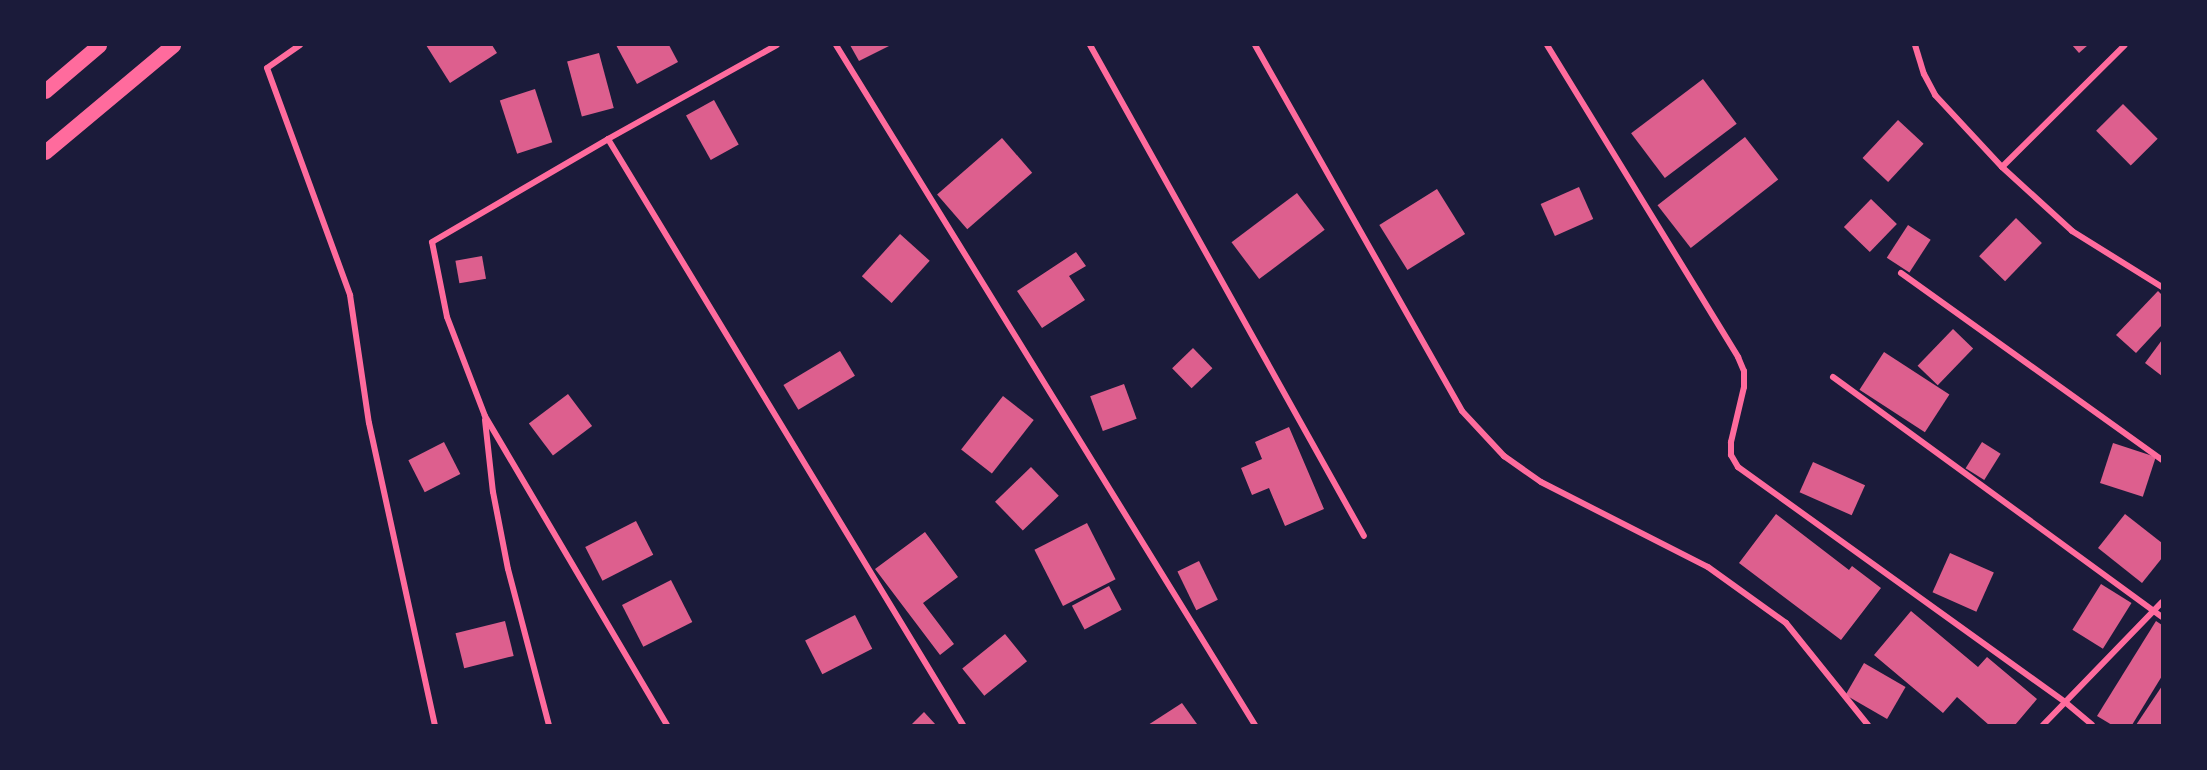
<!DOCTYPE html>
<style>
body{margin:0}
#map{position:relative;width:2207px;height:770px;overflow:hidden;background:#1b1b3a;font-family:"Fira Sans",sans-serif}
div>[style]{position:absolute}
.building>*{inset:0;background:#dd5f8e;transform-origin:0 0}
.minor>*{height:6px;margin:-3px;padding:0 3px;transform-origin:3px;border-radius:3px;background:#ff6b9d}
.primary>*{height:15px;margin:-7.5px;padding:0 7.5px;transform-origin:7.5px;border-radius:7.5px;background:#ff6b9d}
span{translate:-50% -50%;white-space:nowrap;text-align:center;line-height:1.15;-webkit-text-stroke:5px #1b1b3a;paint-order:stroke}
.frame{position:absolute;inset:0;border:46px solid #1b1b3a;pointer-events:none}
</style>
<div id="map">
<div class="building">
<i style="clip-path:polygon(426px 45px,492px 45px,497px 53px,450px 83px)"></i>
<i style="clip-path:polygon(616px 45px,669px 45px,678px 62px,637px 84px)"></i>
<i style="clip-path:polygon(850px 45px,891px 45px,859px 61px)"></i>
<i style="clip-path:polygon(2072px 45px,2088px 45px,2079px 53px)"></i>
<i style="left:599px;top:53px;width:57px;height:33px;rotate:75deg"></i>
<i style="left:1703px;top:79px;width:56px;height:90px;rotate:53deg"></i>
<i style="left:535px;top:89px;width:56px;height:37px;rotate:72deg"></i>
<i style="left:714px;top:100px;width:51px;height:32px;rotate:61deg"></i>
<i style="left:2123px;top:104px;width:49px;height:38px;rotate:45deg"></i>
<i style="left:1898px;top:120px;width:35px;height:52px;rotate:43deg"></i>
<i style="left:1745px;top:137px;width:54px;height:111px;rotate:52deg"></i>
<i style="left:1002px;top:138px;width:46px;height:86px;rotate:49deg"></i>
<i style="left:1579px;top:187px;width:35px;height:42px;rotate:66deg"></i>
<i style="left:1437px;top:189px;width:53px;height:68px;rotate:58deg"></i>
<i style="left:1297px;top:193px;width:46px;height:82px;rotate:53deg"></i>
<i style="left:1871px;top:199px;width:36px;height:39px;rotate:44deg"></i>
<i style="left:2016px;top:218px;width:36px;height:53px;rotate:44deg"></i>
<i style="left:1908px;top:225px;width:27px;height:39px;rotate:33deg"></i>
<i style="left:900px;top:234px;width:40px;height:57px;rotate:42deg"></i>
<i style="clip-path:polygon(1076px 252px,1086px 266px,1069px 276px,1085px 300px,1042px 328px,1017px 291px)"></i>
<i style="left:482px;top:256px;width:23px;height:27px;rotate:80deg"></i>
<i style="clip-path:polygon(2158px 291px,2162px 295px,2162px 325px,2136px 353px,2116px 335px)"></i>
<i style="left:1953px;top:329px;width:28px;height:51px;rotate:44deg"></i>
<i style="clip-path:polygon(2162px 340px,2162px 376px,2145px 363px)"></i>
<i style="left:1193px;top:348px;width:28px;height:29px;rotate:46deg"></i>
<i style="left:840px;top:351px;width:29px;height:66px;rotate:59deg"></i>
<i style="left:1884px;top:352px;width:78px;height:45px;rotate:33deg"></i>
<i style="left:1124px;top:384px;width:37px;height:36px;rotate:70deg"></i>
<i style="left:568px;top:394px;width:40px;height:49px;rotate:53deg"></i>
<i style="left:1003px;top:396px;width:39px;height:68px;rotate:38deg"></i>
<i style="clip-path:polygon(1289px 427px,1324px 509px,1285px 526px,1269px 488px,1252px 495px,1241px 468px,1262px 459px,1255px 442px)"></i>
<i style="left:444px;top:442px;width:36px;height:40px;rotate:63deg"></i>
<i style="left:1982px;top:442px;width:22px;height:31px;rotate:32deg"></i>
<i style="left:2113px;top:443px;width:45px;height:42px;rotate:18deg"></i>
<i style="left:1813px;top:462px;width:57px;height:33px;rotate:24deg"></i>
<i style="left:1031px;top:467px;width:40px;height:50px;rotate:46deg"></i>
<i style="clip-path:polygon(1776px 514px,1849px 570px,1852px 566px,1881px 588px,1841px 640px,1739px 563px)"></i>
<i style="clip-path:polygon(2125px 514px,2162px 543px,2162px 558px,2142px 583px,2098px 548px)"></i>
<i style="left:636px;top:521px;width:38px;height:57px;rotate:63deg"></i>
<i style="left:1087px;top:523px;width:63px;height:59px;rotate:63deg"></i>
<i style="clip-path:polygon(925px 532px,958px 577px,923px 603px,954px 644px,940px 655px,875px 569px)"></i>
<i style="left:1950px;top:553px;width:48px;height:43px;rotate:24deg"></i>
<i style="left:1199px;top:561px;width:43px;height:24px;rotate:64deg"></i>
<i style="left:671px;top:580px;width:47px;height:55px;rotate:63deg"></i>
<i style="left:2101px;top:584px;width:36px;height:54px;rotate:32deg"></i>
<i style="left:1109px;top:586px;width:27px;height:42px;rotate:62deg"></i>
<i style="clip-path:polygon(1911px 611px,1978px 667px,1987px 657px,2037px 699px,2015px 725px,1989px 725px,1957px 697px,1943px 713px,1874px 655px)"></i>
<i style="left:855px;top:615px;width:38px;height:56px;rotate:63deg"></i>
<i style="left:505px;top:621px;width:36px;height:51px;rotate:76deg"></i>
<i style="clip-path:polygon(2156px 621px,2162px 625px,2162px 676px,2132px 725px,2112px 725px,2097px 716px)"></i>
<i style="left:1005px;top:634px;width:35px;height:55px;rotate:51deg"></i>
<i style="left:1864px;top:663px;width:48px;height:37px;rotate:30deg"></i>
<i style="clip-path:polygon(2162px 686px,2162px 725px,2136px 725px)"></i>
<i style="clip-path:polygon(1182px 703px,1197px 724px,1148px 725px)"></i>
<i style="clip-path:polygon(924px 712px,936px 725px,911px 725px)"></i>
</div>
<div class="minor">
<i style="left:300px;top:45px;width:40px;rotate:145.1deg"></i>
<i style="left:267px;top:68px;width:242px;rotate:69.9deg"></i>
<i style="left:350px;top:295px;width:129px;rotate:81.6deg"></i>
<i style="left:369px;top:423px;width:309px;rotate:77.7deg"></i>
<i style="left:836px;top:45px;width:799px;rotate:58.36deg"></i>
<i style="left:1090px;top:45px;width:562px;rotate:60.84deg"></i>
<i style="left:1255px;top:45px;width:420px;rotate:60.5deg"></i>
<i style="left:1462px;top:411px;width:62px;rotate:47deg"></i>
<i style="left:1504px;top:456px;width:45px;rotate:35.1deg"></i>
<i style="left:1541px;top:482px;width:187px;rotate:27deg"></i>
<i style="left:1708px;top:567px;width:96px;rotate:35.7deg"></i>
<i style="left:1786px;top:623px;width:131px;rotate:51.2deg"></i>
<i style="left:1547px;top:45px;width:366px;rotate:58.5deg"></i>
<i style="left:1738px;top:357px;width:15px;rotate:67deg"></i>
<i style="left:1744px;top:371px;width:16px;rotate:90deg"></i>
<i style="left:1744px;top:387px;width:57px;rotate:103.3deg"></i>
<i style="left:1731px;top:442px;width:13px;rotate:90deg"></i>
<i style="left:1731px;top:455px;width:14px;rotate:60deg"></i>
<i style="left:1738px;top:467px;width:403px;rotate:35.7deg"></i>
<i style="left:2065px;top:702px;width:35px;rotate:40deg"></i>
<i style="left:1915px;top:45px;width:30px;rotate:73deg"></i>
<i style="left:1924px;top:74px;width:24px;rotate:62deg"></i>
<i style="left:1935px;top:95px;width:98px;rotate:47.1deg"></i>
<i style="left:2002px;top:167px;width:95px;rotate:42.4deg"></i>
<i style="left:2072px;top:231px;width:106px;rotate:31.9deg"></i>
<i style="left:608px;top:139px;width:685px;rotate:58.79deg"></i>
<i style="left:2002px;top:167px;width:173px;rotate:-44.8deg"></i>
<i style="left:1901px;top:273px;width:321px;rotate:35.6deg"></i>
<i style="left:1833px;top:377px;width:407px;rotate:36.1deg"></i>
<i style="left:485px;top:420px;width:72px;rotate:83.7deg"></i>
<i style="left:493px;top:492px;width:78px;rotate:79deg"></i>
<i style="left:508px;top:569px;width:161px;rotate:75.3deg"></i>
<i style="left:667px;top:725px;width:359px;rotate:-120.5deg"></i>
<i style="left:485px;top:416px;width:106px;rotate:-111deg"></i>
<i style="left:447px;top:317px;width:76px;rotate:-101.3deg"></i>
<i style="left:432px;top:242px;width:204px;rotate:-30.3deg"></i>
<i style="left:608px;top:139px;width:193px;rotate:-29.1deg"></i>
<i style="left:2043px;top:725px;width:171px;rotate:-45.9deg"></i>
</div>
<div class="primary">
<i style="left:45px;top:91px;width:71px;rotate:-40.4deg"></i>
<i style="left:45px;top:152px;width:167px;rotate:-39.9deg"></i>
</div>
<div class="frame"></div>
</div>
